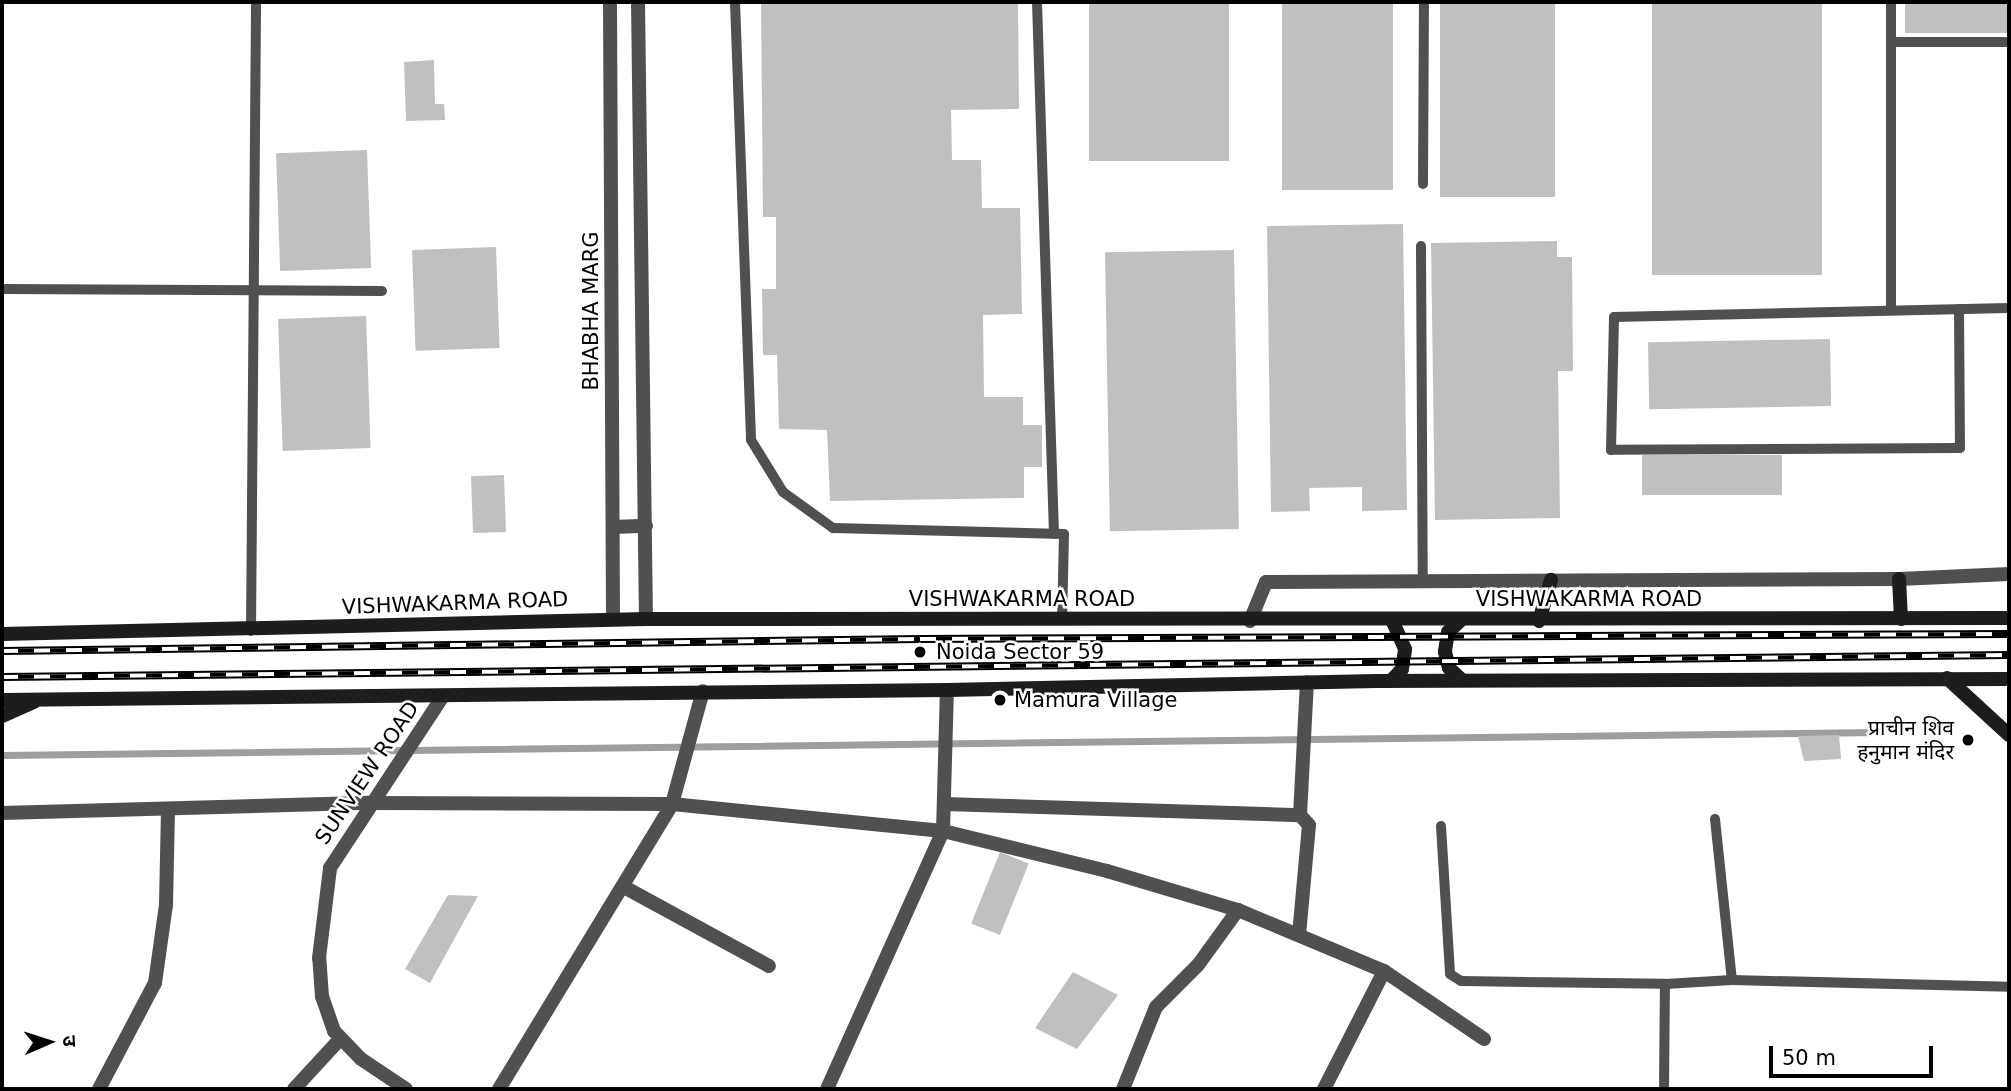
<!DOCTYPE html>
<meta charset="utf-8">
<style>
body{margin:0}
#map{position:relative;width:2011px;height:1091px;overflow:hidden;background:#fff;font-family:"DejaVu Sans","Noto Sans Devanagari",sans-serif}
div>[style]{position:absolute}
.stream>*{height:7px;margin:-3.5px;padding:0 3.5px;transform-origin:3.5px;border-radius:3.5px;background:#9e9e9e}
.building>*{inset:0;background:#c0c0c0;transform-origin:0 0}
.service>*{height:10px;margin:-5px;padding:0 5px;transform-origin:5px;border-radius:5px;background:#505050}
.minor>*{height:14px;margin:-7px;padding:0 7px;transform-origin:7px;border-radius:7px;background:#505050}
.tertiary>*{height:14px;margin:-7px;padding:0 7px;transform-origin:7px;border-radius:7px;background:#505050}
.secondary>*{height:14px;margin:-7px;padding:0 7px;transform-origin:7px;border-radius:7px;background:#1d1d1d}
.rail>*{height:8px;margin-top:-4px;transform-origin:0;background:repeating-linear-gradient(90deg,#fff 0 16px,#000 0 32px);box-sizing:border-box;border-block:2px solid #000}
.dots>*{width:19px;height:19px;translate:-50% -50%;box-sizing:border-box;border:4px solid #fff;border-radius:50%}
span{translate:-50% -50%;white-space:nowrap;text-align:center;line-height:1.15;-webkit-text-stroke:5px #fff;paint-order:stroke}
.street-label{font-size:21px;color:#000}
.poi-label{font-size:21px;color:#000}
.left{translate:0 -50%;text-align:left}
.right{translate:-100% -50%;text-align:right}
.frame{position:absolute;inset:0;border:4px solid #000;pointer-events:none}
.north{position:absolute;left:14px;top:1007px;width:70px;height:70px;-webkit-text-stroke:5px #fff;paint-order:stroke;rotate:87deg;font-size:19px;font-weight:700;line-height:28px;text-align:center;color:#000}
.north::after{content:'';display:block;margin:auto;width:24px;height:32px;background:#000;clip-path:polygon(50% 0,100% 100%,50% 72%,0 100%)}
.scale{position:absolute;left:1769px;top:1046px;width:164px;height:32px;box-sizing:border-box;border:4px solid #000;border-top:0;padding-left:9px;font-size:21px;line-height:24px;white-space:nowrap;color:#000;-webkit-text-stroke:5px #fff;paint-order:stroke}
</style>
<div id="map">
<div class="stream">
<i style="left:2px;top:755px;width:1877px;rotate:-0.7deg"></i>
</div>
<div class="building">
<i style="clip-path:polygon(761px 2px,1018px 2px,1019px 109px,951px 110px,952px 160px,981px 160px,982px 208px,1020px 208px,1022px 314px,983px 315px,984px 397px,1023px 397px,1023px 425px,1042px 425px,1042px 467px,1024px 467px,1024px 498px,830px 501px,827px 430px,779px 429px,777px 355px,763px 355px,762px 289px,776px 289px,776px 217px,763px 217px)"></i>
<i style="left:1089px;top:2px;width:140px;height:159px"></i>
<i style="left:1282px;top:2px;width:111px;height:188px"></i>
<i style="left:1440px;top:2px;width:115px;height:195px"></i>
<i style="left:1652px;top:2px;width:170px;height:273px"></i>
<i style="left:1905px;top:2px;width:104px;height:31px"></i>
<i style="clip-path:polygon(434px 60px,435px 104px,444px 104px,445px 120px,406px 121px,404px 62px)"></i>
<i style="left:367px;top:150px;width:118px;height:91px;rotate:88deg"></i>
<i style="clip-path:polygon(1403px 224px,1407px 510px,1362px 511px,1362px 487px,1309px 488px,1310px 511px,1271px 512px,1267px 226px)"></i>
<i style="clip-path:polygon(1557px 241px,1557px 257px,1572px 257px,1573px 371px,1558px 371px,1560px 518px,1435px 520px,1431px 243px)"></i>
<i style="left:496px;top:247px;width:101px;height:84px;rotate:88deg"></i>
<i style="left:1234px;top:250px;width:279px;height:129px;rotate:89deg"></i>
<i style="left:366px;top:316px;width:132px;height:88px;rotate:88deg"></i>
<i style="left:1830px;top:339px;width:67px;height:182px;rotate:89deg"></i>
<i style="left:1782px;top:455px;width:40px;height:140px;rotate:90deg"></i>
<i style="left:504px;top:475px;width:57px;height:33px;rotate:88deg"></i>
<i style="clip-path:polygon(1839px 735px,1841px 759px,1804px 761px,1798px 736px)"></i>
<i style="left:1000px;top:852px;width:31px;height:77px;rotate:22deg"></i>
<i style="clip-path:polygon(448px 895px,478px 896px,430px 983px,405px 969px)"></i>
<i style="clip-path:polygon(1073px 972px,1118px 995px,1077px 1049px,1035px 1028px)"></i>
</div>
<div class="service">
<i style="left:735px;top:2px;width:438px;rotate:87.9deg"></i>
<i style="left:751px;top:440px;width:61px;rotate:58.4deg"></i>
<i style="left:783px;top:492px;width:62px;rotate:35.8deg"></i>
<i style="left:833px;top:528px;width:231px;rotate:1.5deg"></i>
<i style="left:1064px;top:534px;width:86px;rotate:91.3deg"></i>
<i style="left:1037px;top:2px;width:532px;rotate:88.17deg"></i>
<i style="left:1891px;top:42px;width:118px"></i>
<i style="left:1423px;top:184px;width:182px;rotate:-89.7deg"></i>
<i style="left:1421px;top:246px;width:334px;rotate:89.7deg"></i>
<i style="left:2px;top:289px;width:380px;rotate:0.3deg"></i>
<i style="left:1959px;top:309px;width:139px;rotate:89.6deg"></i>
<i style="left:1960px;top:448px;width:349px;rotate:179.7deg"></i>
<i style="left:1611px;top:450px;width:133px;rotate:-88.7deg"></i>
<i style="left:1614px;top:317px;width:395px;rotate:-1.3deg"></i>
<i style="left:1891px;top:310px;width:308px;rotate:-90deg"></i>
<i style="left:251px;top:631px;width:629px;rotate:-89.54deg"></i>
<i style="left:1715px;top:819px;width:162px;rotate:84deg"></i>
<i style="left:1441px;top:826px;width:148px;rotate:86.5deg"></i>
<i style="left:1450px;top:974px;width:13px;rotate:32deg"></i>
<i style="left:1461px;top:981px;width:204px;rotate:0.8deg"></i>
<i style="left:1665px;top:984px;width:67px;rotate:-3.4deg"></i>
<i style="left:1732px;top:980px;width:277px;rotate:1.4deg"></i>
<i style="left:1664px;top:1089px;width:105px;rotate:-89.5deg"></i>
</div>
<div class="minor">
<i style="left:944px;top:804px;width:356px;rotate:1.8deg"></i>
<i style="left:1300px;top:815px;width:133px;rotate:-87deg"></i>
<i style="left:2px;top:813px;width:367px;rotate:-1.6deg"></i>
<i style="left:369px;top:803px;width:303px;rotate:0.2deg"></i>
<i style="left:672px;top:804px;width:272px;rotate:5.7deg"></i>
<i style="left:943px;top:831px;width:169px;rotate:13.7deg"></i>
<i style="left:1107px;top:871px;width:137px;rotate:16.6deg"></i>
<i style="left:1238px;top:910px;width:158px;rotate:22.7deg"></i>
<i style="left:1384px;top:971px;width:121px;rotate:34.2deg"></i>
<i style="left:624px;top:887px;width:165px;rotate:28.6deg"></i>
<i style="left:1299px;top:935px;width:110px;rotate:-84.8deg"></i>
<i style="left:1309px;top:825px;width:13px;rotate:-132deg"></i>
<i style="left:99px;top:1089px;width:120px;rotate:-62.2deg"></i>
<i style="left:155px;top:983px;width:79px;rotate:-82deg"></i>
<i style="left:166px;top:905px;width:96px;rotate:-88.8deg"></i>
<i style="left:294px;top:1089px;width:69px;rotate:-47.3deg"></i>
<i style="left:406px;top:1089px;width:54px;rotate:-146.3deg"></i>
<i style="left:361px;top:1059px;width:39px;rotate:-134deg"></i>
<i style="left:334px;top:1031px;width:36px;rotate:-109deg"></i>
<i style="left:322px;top:997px;width:39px;rotate:-94deg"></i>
<i style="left:319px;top:958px;width:91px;rotate:-83deg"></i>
<i style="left:330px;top:868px;width:206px;rotate:-56.7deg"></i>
<i style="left:499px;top:1089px;width:333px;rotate:-58.7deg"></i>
<i style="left:672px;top:804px;width:117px;rotate:-74.7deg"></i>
<i style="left:827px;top:1089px;width:283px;rotate:-65.8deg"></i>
<i style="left:943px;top:831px;width:141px;rotate:-88.4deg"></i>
<i style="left:1123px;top:1089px;width:88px;rotate:-68.1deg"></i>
<i style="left:1156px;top:1007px;width:59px;rotate:-45deg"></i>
<i style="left:1198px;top:965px;width:68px;rotate:-54deg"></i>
<i style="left:1324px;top:1089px;width:132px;rotate:-63deg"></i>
</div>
<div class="tertiary">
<i style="left:610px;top:2px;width:617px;rotate:89.72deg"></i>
<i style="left:638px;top:2px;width:617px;rotate:89.26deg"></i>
<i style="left:613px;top:527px;width:33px;rotate:-2deg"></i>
<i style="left:1250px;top:621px;width:42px;rotate:-67.7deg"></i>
<i style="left:1266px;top:582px;width:633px;rotate:-0.27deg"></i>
<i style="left:1899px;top:579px;width:110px;rotate:-2.6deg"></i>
</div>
<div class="secondary">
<i style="left:1899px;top:579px;width:40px;rotate:87.1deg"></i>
<i style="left:1460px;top:621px;width:16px;rotate:137deg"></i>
<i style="left:1448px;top:632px;width:20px;rotate:99deg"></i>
<i style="left:1445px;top:652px;width:16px;rotate:76deg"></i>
<i style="left:1449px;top:668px;width:18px;rotate:43deg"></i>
<i style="left:1539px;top:621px;width:43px;rotate:-73.7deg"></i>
<i style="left:2px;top:634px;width:644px;rotate:-1.33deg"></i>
<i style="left:646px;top:619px;width:1363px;rotate:-0.04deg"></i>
<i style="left:1947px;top:678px;width:84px;rotate:42.6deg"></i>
<i style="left:1391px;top:681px;width:16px;rotate:-47deg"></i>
<i style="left:1402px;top:669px;width:20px;rotate:-81deg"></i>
<i style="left:1405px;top:649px;width:30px;rotate:-114deg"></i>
<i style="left:2px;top:700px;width:945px;rotate:-0.61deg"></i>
<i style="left:947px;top:690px;width:429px;rotate:-1.2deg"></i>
<i style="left:1376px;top:681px;width:633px;rotate:-0.18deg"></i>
<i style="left:2px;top:716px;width:35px;rotate:-24deg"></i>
</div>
<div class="rail">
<i style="left:2px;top:651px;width:918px;rotate:-0.75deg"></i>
<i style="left:920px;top:639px;width:1089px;rotate:-0.26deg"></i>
<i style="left:2px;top:677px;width:2007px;rotate:-0.63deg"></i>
</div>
<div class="dots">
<i style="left:920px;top:652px;background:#000"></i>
<i style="left:1000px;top:700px;background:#000"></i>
<i style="left:1968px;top:740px;background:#000"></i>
</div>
<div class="street-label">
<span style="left:591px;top:311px;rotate:-90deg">BHABHA MARG</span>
<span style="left:1022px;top:599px">VISHWAKARMA ROAD</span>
<span style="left:1589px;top:599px">VISHWAKARMA ROAD</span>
<span style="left:455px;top:603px;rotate:-2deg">VISHWAKARMA ROAD</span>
<span style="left:367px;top:773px;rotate:-56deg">SUNVIEW ROAD</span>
</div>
<div class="poi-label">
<span class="left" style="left:936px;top:652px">Noida Sector 59</span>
<span class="left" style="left:1014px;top:700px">Mamura Village</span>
<span class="right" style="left:1954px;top:740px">प्राचीन शिव<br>हनुमान मंदिर</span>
</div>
<div class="frame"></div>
<div class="north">उ</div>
<div class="scale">50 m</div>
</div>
